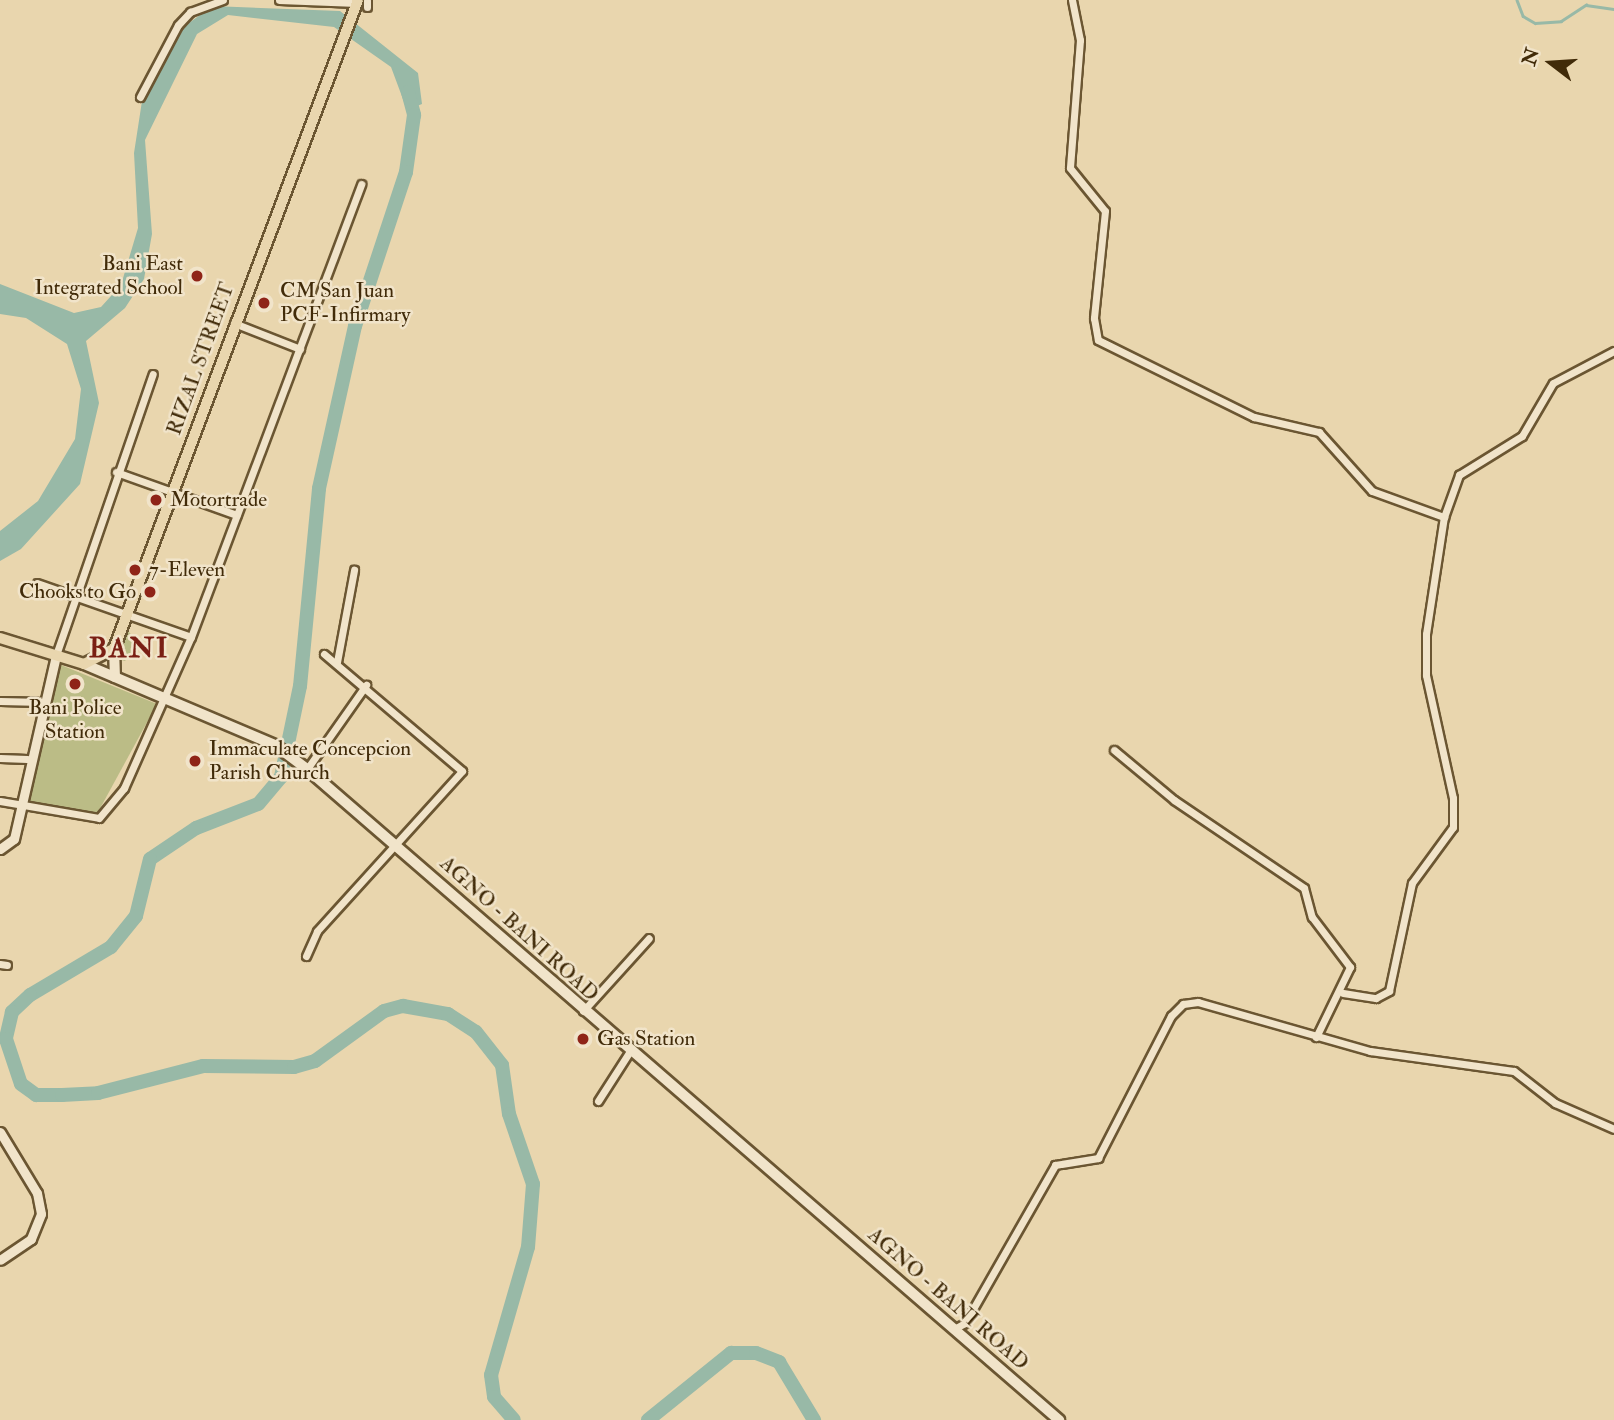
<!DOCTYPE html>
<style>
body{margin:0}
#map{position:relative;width:1614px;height:1420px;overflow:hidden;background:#e9d6ae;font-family:"IM FELL Double Pica",serif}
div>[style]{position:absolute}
.green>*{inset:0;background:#bbbc86}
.water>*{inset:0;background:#98b9a7}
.stream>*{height:2.5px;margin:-1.25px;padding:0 1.25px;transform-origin:1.25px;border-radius:1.25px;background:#98b9a7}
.river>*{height:14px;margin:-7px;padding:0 7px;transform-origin:7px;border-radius:7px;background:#98b9a7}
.roads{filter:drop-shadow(2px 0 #6b5632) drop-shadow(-2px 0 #6b5632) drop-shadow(0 2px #6b5632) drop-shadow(0 -2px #6b5632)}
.minor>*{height:7px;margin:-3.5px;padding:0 3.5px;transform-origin:3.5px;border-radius:3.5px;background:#f1e4ca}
.tertiary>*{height:9px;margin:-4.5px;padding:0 4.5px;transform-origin:4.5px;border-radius:4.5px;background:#f1e4ca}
.secondary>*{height:10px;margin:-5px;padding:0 5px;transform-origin:5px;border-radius:5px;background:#f1e4ca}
.primary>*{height:10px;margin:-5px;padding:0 5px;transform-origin:5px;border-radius:5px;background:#e9d6ae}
.dots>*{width:19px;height:19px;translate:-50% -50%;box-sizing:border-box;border:4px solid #f1e4ca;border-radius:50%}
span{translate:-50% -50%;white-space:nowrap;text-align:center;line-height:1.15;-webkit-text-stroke:5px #f1e4ca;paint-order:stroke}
.poi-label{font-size:21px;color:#412b09}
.right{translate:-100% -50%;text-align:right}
.left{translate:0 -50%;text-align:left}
.street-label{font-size:21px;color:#412b09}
.district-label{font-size:28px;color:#7a1f14;font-weight:700;letter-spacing:2px}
.north{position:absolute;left:1516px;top:28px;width:70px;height:70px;-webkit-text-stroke:5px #f1e4ca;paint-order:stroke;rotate:287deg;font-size:19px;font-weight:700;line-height:28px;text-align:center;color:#412b09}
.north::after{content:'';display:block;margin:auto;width:24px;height:32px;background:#412b09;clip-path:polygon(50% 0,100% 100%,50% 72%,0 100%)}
</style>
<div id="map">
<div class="green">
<i style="clip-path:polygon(128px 631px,139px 643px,125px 661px,118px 659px)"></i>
<i style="clip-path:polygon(61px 665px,157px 704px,97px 814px,25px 800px)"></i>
</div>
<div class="water">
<i style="clip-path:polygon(212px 6px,340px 11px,418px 73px,422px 104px,407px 110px,391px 67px,334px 27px,228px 15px,197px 34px,145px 140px,152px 234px,144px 279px,125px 308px,86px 341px,99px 403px,80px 484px,21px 549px,0 561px,0 531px,38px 501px,75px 439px,81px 389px,67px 344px,26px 318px,0 314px,0 284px,74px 313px,101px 307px,121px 285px,138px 228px,134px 153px,142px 101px,185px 26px)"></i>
</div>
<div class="stream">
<i style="left:1517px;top:0;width:17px;rotate:69deg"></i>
<i style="left:1523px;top:16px;width:14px;rotate:30deg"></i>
<i style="left:1535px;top:23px;width:26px;rotate:-4deg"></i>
<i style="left:1561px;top:21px;width:30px;rotate:-33deg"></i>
<i style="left:1586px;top:5px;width:28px;rotate:8deg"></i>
</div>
<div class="river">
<i style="left:408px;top:92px;width:24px;rotate:75deg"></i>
<i style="left:414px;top:115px;width:58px;rotate:98deg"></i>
<i style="left:406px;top:172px;width:162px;rotate:108.3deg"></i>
<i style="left:355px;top:326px;width:167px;rotate:102.5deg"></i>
<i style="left:319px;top:489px;width:198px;rotate:95.5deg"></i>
<i style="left:300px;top:686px;width:93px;rotate:101.8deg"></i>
<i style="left:281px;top:777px;width:35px;rotate:130deg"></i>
<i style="left:258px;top:804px;width:66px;rotate:158.8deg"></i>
<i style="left:196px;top:828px;width:55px;rotate:146deg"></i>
<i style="left:150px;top:859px;width:59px;rotate:103.8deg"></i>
<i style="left:136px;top:916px;width:40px;rotate:129deg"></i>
<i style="left:111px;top:947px;width:94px;rotate:149.3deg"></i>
<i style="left:30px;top:995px;width:25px;rotate:137deg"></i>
<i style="left:12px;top:1012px;width:28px;rotate:103deg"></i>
<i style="left:6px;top:1039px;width:47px;rotate:71.6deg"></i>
<i style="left:21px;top:1084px;width:19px;rotate:36deg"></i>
<i style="left:36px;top:1095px;width:26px"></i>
<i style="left:62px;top:1095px;width:36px;rotate:-3deg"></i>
<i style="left:98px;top:1093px;width:108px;rotate:-14.4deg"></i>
<i style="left:203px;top:1066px;width:91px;rotate:0.6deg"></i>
<i style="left:294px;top:1067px;width:22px;rotate:-16deg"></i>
<i style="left:315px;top:1061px;width:85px;rotate:-35.9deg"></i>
<i style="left:384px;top:1011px;width:20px;rotate:-15deg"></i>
<i style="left:403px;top:1006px;width:46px;rotate:10.1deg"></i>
<i style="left:448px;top:1014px;width:33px;rotate:33deg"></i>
<i style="left:476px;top:1032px;width:42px;rotate:51.8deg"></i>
<i style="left:502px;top:1065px;width:49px;rotate:81.9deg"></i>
<i style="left:509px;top:1114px;width:74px;rotate:71.1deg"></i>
<i style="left:533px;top:1184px;width:63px;rotate:94.5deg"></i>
<i style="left:528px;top:1247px;width:133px;rotate:106.1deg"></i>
<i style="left:491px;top:1375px;width:22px;rotate:82deg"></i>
<i style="left:494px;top:1397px;width:30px;rotate:49deg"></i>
<i style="left:648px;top:1420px;width:107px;rotate:-38.9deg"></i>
<i style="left:731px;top:1353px;width:25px"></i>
<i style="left:756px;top:1353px;width:25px;rotate:21deg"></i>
<i style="left:779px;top:1362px;width:68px;rotate:58.9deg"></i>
</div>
<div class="roads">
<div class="minor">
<i style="left:279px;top:0;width:78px;rotate:2.2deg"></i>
<i style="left:1072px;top:0;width:41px;rotate:78.7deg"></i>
<i style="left:1080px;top:40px;width:128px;rotate:94.5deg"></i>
<i style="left:1070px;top:168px;width:55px;rotate:50.9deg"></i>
<i style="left:1105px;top:211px;width:108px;rotate:95.9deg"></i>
<i style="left:1094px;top:318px;width:22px;rotate:80deg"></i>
<i style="left:1098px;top:340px;width:174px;rotate:26.3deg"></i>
<i style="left:1254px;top:417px;width:67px;rotate:13deg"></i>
<i style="left:1319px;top:432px;width:79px;rotate:48.1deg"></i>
<i style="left:1372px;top:491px;width:77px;rotate:19.9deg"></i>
<i style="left:367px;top:7px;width:7px;rotate:-90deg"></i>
<i style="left:140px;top:97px;width:81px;rotate:-62.2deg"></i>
<i style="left:178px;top:25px;width:18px;rotate:-47deg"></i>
<i style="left:190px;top:12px;width:35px;rotate:-20deg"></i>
<i style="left:234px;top:323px;width:71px;rotate:21.5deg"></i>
<i style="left:116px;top:472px;width:128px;rotate:19.6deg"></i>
<i style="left:37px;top:583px;width:163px;rotate:19.3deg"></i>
<i style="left:56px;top:655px;width:297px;rotate:-71deg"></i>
<i style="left:337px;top:662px;width:94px;rotate:-79.5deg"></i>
<i style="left:0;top:701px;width:43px;rotate:1.3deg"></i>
<i style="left:1114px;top:750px;width:78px;rotate:39.8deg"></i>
<i style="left:1174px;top:800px;width:157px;rotate:34.1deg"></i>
<i style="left:1304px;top:888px;width:30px;rotate:75deg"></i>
<i style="left:1312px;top:917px;width:63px;rotate:52.8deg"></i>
<i style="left:1350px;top:967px;width:78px;rotate:115.9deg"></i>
<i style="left:0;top:758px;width:27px;rotate:2deg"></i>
<i style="left:307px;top:769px;width:103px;rotate:-54.9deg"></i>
<i style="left:0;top:801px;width:100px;rotate:9.7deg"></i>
<i style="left:99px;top:818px;width:39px;rotate:-50deg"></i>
<i style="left:124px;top:788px;width:165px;rotate:-66.1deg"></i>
<i style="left:191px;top:637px;width:484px;rotate:-69.4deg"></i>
<i style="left:306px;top:956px;width:27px;rotate:-66deg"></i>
<i style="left:317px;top:931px;width:216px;rotate:-47.8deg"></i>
<i style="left:462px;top:771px;width:181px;rotate:-139.7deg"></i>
<i style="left:0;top:964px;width:7px;rotate:8deg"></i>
<i style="left:1343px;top:993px;width:33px;rotate:9deg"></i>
<i style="left:1376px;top:998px;width:15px;rotate:-28deg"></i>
<i style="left:1389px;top:991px;width:110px;rotate:-78deg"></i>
<i style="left:1412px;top:883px;width:69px;rotate:-53.8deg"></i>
<i style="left:1453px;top:827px;width:29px;rotate:-90deg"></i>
<i style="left:1453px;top:798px;width:126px;rotate:-102.4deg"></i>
<i style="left:1426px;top:675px;width:41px;rotate:-90deg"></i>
<i style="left:1426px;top:634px;width:118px;rotate:-81.3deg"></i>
<i style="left:1444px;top:517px;width:45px;rotate:-70.3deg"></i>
<i style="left:1459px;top:475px;width:74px;rotate:-31.8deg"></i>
<i style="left:1522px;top:436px;width:61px;rotate:-59.7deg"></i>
<i style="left:1553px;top:383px;width:69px;rotate:-27.7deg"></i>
<i style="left:583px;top:1011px;width:98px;rotate:-47.9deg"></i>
<i style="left:598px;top:1101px;width:59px;rotate:-57.4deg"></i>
<i style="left:954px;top:1329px;width:13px;rotate:-29deg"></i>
<i style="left:965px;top:1323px;width:182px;rotate:-60.3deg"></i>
<i style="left:1055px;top:1165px;width:44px;rotate:-9.2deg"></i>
<i style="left:1098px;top:1158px;width:160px;rotate:-62.8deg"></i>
<i style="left:1171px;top:1016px;width:17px;rotate:-45deg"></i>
<i style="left:1183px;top:1004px;width:15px;rotate:-8deg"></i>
<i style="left:1198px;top:1002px;width:179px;rotate:15.9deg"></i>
<i style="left:1370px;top:1051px;width:145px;rotate:7.9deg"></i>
<i style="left:1514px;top:1071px;width:52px;rotate:38deg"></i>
<i style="left:1555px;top:1103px;width:64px;rotate:23.8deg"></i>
</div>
<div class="tertiary">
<i style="left:0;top:849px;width:17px;rotate:-36deg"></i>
<i style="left:14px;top:839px;width:189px;rotate:-77.1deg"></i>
<i style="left:0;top:1132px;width:71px;rotate:58.8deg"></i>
<i style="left:37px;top:1193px;width:21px;rotate:79deg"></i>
<i style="left:41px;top:1214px;width:27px;rotate:112deg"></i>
<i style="left:31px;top:1239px;width:37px;rotate:146deg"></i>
</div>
<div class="secondary">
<i style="left:114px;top:649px;width:28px;rotate:88deg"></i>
<i style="left:84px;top:664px;width:207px;rotate:23deg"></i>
<i style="left:275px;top:745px;width:40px;rotate:37deg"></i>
<i style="left:307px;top:769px;width:995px;rotate:40.88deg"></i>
</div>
<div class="primary">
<i style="left:0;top:638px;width:88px;rotate:17.2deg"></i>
<i style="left:84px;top:664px;width:34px;rotate:-27deg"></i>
<i style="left:114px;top:649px;width:693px;rotate:-69.4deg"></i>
</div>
</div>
<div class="dots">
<i style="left:197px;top:276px;background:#8f2418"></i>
<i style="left:264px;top:303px;background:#8f2418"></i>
<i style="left:156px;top:500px;background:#8f2418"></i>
<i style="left:135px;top:570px;background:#8f2418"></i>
<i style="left:150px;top:592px;background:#8f2418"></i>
<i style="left:75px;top:684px;background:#8f2418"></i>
<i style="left:195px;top:761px;background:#8f2418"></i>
<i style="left:583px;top:1039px;background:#8f2418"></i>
</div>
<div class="poi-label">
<span class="right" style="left:183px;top:276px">Bani East<br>Integrated School</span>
<span class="left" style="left:280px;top:303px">CM San Juan<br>PCF-Infirmary</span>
<span class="left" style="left:170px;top:500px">Motortrade</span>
<span class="left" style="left:149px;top:570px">7-Eleven</span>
<span class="right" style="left:136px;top:592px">Chooks to Go</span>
<span style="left:75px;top:720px">Bani Police<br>Station</span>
<span class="left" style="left:209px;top:761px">Immaculate Concepcion<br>Parish Church</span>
<span class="left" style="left:597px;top:1039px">Gas Station</span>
</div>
<div class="street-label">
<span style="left:201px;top:359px;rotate:-70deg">RIZAL STREET</span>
<span style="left:519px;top:929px;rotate:42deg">AGNO - BANI ROAD</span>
<span style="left:948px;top:1299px;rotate:41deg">AGNO - BANI ROAD</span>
</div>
<div class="district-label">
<span style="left:129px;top:649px">BANI</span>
</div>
<div class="north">N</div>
</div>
